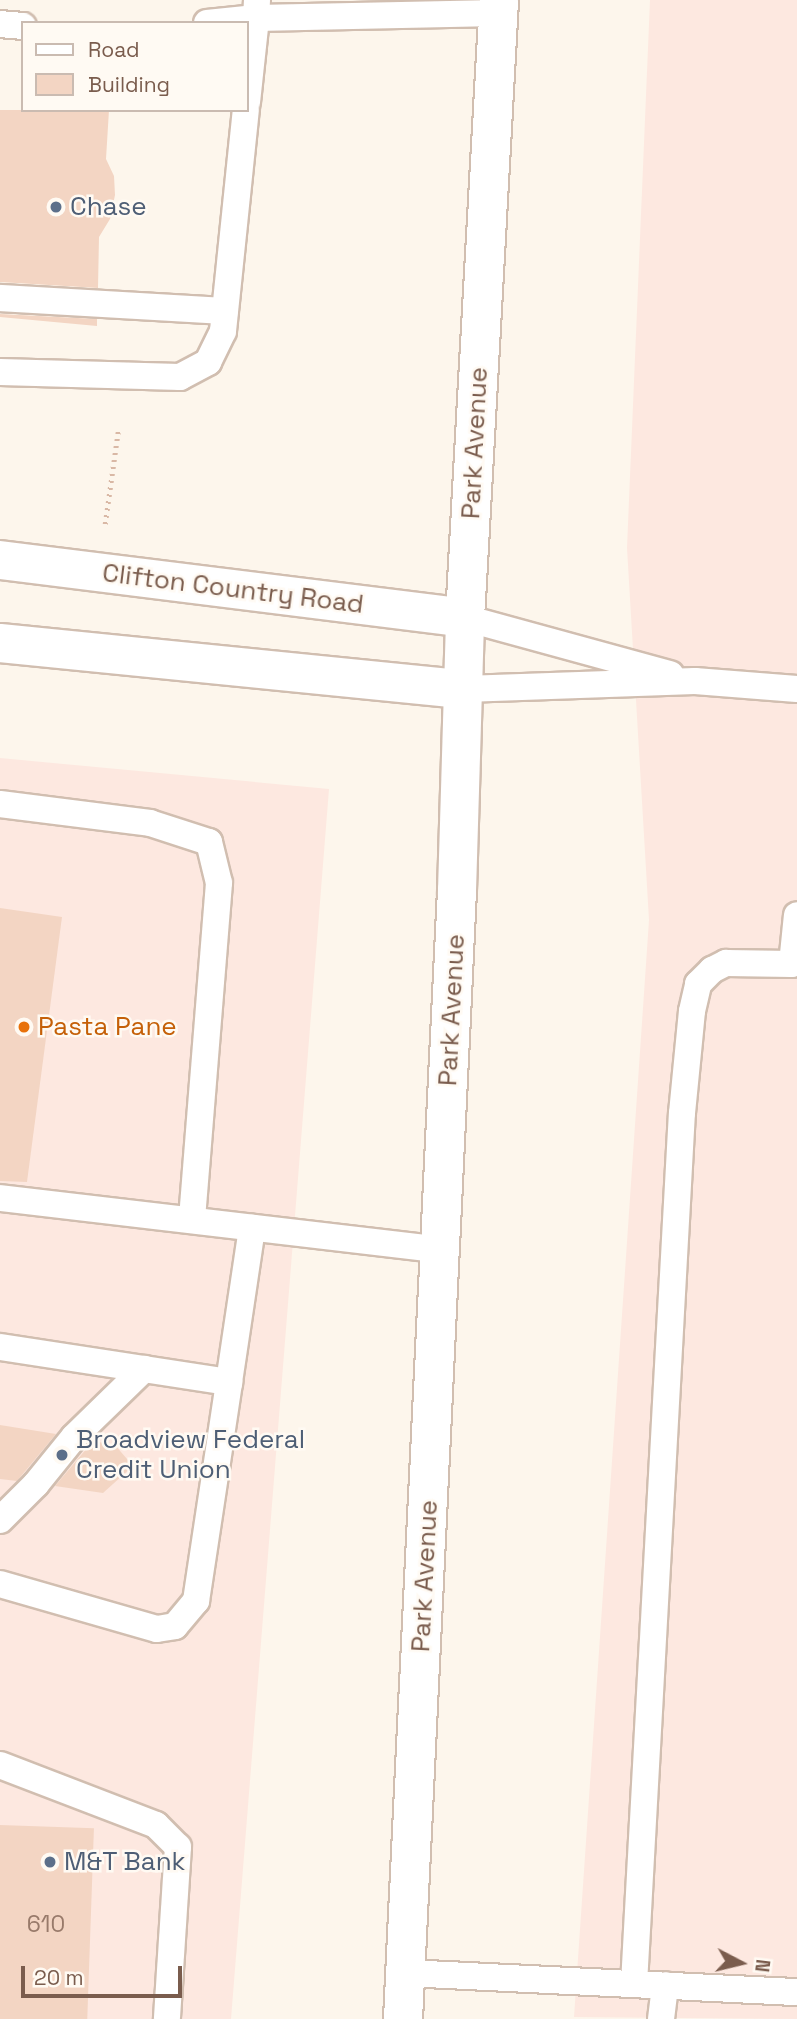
<!DOCTYPE html>
<style>
body{margin:0}
#map{position:relative;width:797px;height:2019px;overflow:hidden;background:#fdf6ec;font-family:"Space Grotesk",sans-serif}
div>[style]{position:absolute}
.commercial>*{inset:0;background:#fde8e0}
.building>*{inset:0;background:#f3d5c3;transform-origin:0 0}
.path>*{height:4.5px;margin-top:-2.25px;transform-origin:0;background:repeating-linear-gradient(90deg,#d9b8a5 0 2px,transparent 0 7px)}
.roads{filter:drop-shadow(2px 0 #d1beb0) drop-shadow(-2px 0 #d1beb0) drop-shadow(0 2px #d1beb0) drop-shadow(0 -2px #d1beb0)}
.service>*{height:26px;margin:-13px;padding:0 13px;transform-origin:13px;border-radius:13px;background:#fff}
.tertiary>*{height:38px;margin:-19px;padding:0 19px;transform-origin:19px;border-radius:19px;background:#fff}
.dots>*{width:19px;height:19px;translate:-50% -50%;box-sizing:border-box;border:4px solid #fffaf3;border-radius:50%}
span{translate:-50% -50%;white-space:nowrap;text-align:center;line-height:1.15;-webkit-text-stroke:5px #fffaf3;paint-order:stroke}
.number-label{font-size:23px;color:#987a6a}
.number-label span{-webkit-text-stroke-width:0}
.service-label{font-size:26px;color:#4e5e75}
.left{translate:0 -50%;text-align:left}
.street-label{font-size:26px;color:#7a5c4d}
.food-label{font-size:26px;color:#c56008}
.legend{position:absolute;left:21px;top:21px;width:228px;height:91px;box-sizing:border-box;background:#fffaf3;border:2px solid #cabbb1;margin:0;padding:9px 12px;list-style:none;font-size:21px;color:#7a5c4d}
.legend li{display:flex;align-items:center;gap:14px;height:35px}
.legend b{width:35px;border:2px solid #cabbb1}
.north{position:absolute;left:706px;top:1928px;width:70px;height:70px;-webkit-text-stroke:5px #fffaf3;paint-order:stroke;rotate:97deg;font-size:19px;font-weight:700;line-height:28px;text-align:center;color:#7a5c4d}
.north::after{content:'';display:block;margin:auto;width:24px;height:32px;background:#7a5c4d;clip-path:polygon(50% 0,100% 100%,50% 72%,0 100%)}
.scale{position:absolute;left:21px;top:1966px;width:161px;height:32px;box-sizing:border-box;border:4px solid #7a5c4d;border-top:0;padding-left:9px;font-size:21px;line-height:24px;white-space:nowrap;color:#7a5c4d;-webkit-text-stroke:5px #fffaf3;paint-order:stroke}
</style>
<div id="map">
<div class="commercial">
<i style="clip-path:polygon(650px 0,797px 0,797px 2019px,574px 2017px,649px 920px,627px 548px)"></i>
<i style="clip-path:polygon(0 758px,329px 789px,231px 2019px,0 2019px)"></i>
</div>
<div class="building">
<i style="clip-path:polygon(0 110px,109px 110px,106px 159px,114px 176px,115px 195px,110px 219px,99px 237px,98px 288px,0 282px)"></i>
<i style="clip-path:polygon(0 314px,97px 319px,97px 326px,0 317px)"></i>
<i style="clip-path:polygon(0 908px,62px 917px,27px 1182px,0 1181px)"></i>
<i style="clip-path:polygon(0 1425px,56px 1434px,17px 1481px,0 1479px)"></i>
<i style="clip-path:polygon(93px 1441px,115px 1445px,133px 1466px,103px 1493px,55px 1486px)"></i>
<i style="left:0;top:1825px;width:94px;height:194px;rotate:2deg"></i>
</div>
<div class="path">
<i style="left:105px;top:524px;width:94px;rotate:-82deg"></i>
</div>
<div class="roads">
<div class="service">
<i style="left:257px;top:0;width:18px;rotate:93deg"></i>
<i style="left:256px;top:18px;width:242px;rotate:-1.2deg"></i>
<i style="left:207px;top:23px;width:49px;rotate:-5.8deg"></i>
<i style="left:256px;top:18px;width:84px;rotate:96.1deg"></i>
<i style="left:0;top:24px;width:23px;rotate:5deg"></i>
<i style="left:0;top:298px;width:225px;rotate:3.3deg"></i>
<i style="left:0;top:372px;width:180px;rotate:1.6deg"></i>
<i style="left:180px;top:377px;width:32px;rotate:-28deg"></i>
<i style="left:208px;top:362px;width:34px;rotate:-64deg"></i>
<i style="left:223px;top:331px;width:222px;rotate:-84.1deg"></i>
<i style="left:465px;top:618px;width:213px;rotate:15.3deg"></i>
<i style="left:464px;top:689px;width:231px;rotate:-2deg"></i>
<i style="left:695px;top:681px;width:102px;rotate:4.5deg"></i>
<i style="left:0;top:804px;width:151px;rotate:7.2deg"></i>
<i style="left:150px;top:823px;width:62px;rotate:17.9deg"></i>
<i style="left:209px;top:842px;width:42px;rotate:76.3deg"></i>
<i style="left:219px;top:883px;width:338px;rotate:94.6deg"></i>
<i style="left:0;top:1198px;width:443px;rotate:6.7deg"></i>
<i style="left:0;top:1347px;width:232px;rotate:8.7deg"></i>
<i style="left:229px;top:1382px;width:156px;rotate:-81.5deg"></i>
<i style="left:0;top:1520px;width:51px;rotate:-45deg"></i>
<i style="left:36px;top:1484px;width:60px;rotate:-51deg"></i>
<i style="left:74px;top:1437px;width:98px;rotate:-44.2deg"></i>
<i style="left:0;top:1584px;width:163px;rotate:16deg"></i>
<i style="left:157px;top:1629px;width:18px;rotate:-9deg"></i>
<i style="left:175px;top:1626px;width:33px;rotate:-50deg"></i>
<i style="left:196px;top:1601px;width:221px;rotate:-81.4deg"></i>
<i style="left:0;top:1765px;width:167px;rotate:21deg"></i>
<i style="left:156px;top:1825px;width:31px;rotate:45deg"></i>
<i style="left:178px;top:1847px;width:172px;rotate:93.7deg"></i>
<i style="left:406px;top:1973px;width:391px;rotate:2.8deg"></i>
<i style="left:634px;top:1984px;width:872px;rotate:-86.85deg"></i>
<i style="left:682px;top:1113px;width:102px;rotate:-84.4deg"></i>
<i style="left:692px;top:1011px;width:28px;rotate:-77deg"></i>
<i style="left:698px;top:984px;width:20px;rotate:-45deg"></i>
<i style="left:712px;top:970px;width:16px;rotate:-27deg"></i>
<i style="left:726px;top:963px;width:66px;rotate:0.9deg"></i>
<i style="left:792px;top:964px;width:49px;rotate:-84.2deg"></i>
<i style="left:661px;top:2019px;width:34px;rotate:-83deg"></i>
</div>
<div class="tertiary">
<i style="left:0;top:560px;width:469px;rotate:7.1deg"></i>
<i style="left:0;top:643px;width:466px;rotate:5.7deg"></i>
<i style="left:403px;top:2019px;width:1129px;rotate:-87.26deg"></i>
<i style="left:457px;top:891px;width:273px;rotate:-88.3deg"></i>
<i style="left:465px;top:618px;width:619px;rotate:-86.85deg"></i>
</div>
</div>
<div class="dots">
<i style="left:56px;top:207px;background:#5c6f8a"></i>
<i style="left:24px;top:1027px;background:#e8710a"></i>
<i style="left:62px;top:1455px;background:#5c6f8a"></i>
<i style="left:50px;top:1862px;background:#5c6f8a"></i>
</div>
<div class="number-label">
<span style="left:46px;top:1924px">610</span>
</div>
<div class="service-label">
<span class="left" style="left:70px;top:207px">Chase</span>
<span class="left" style="left:76px;top:1455px">Broadview Federal<br>Credit Union</span>
<span class="left" style="left:64px;top:1862px">M&amp;T Bank</span>
</div>
<div class="street-label">
<span style="left:475px;top:443px;rotate:-87deg">Park Avenue</span>
<span style="left:233px;top:589px;rotate:7deg">Clifton Country Road</span>
<span style="left:452px;top:1010px;rotate:-87deg">Park Avenue</span>
<span style="left:425px;top:1576px;rotate:-87deg">Park Avenue</span>
</div>
<div class="food-label">
<span class="left" style="left:38px;top:1027px">Pasta Pane</span>
</div>
<ul class="legend">
<li><b style="height:9px;background:#fff"></b>Road</li>
<li><b style="height:19px;background:#f3d5c3"></b>Building</li>
</ul>
<div class="north">N</div>
<div class="scale">20 m</div>
</div>
